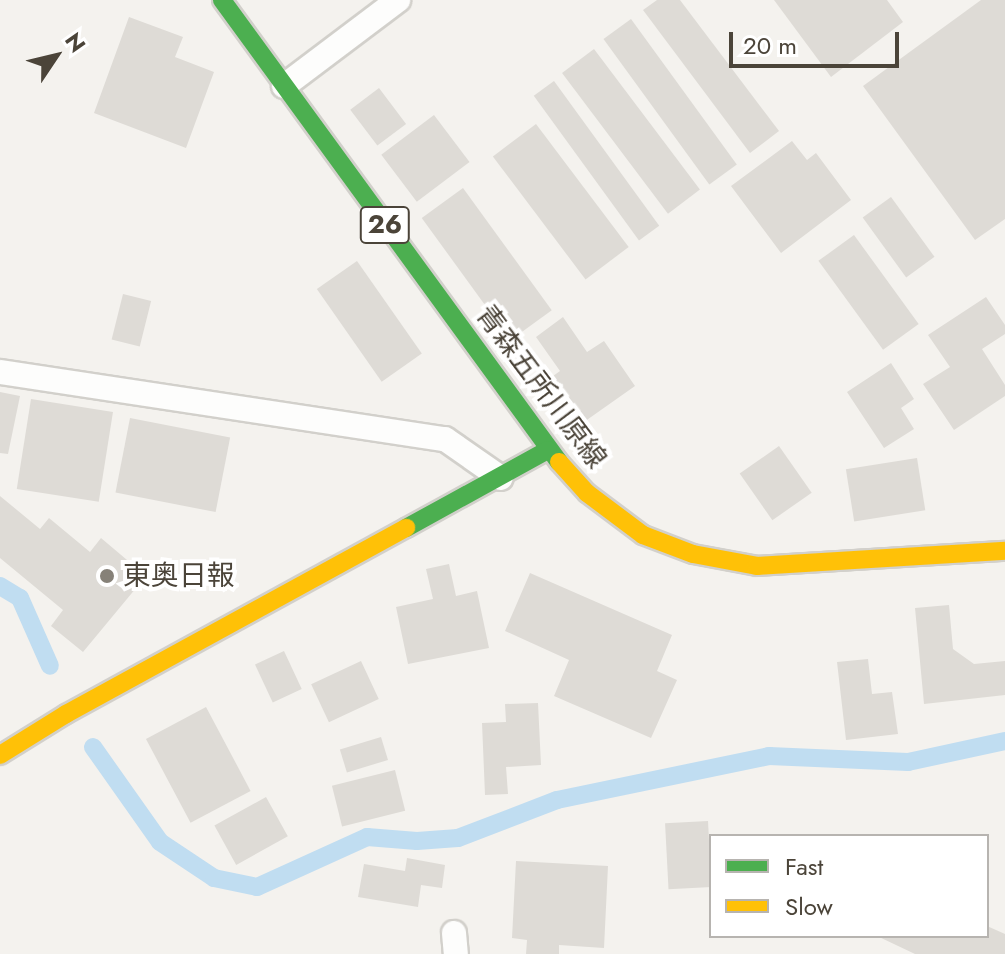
<!DOCTYPE html>
<meta charset="utf-8">
<style>
body{margin:0}
#map{position:relative;width:1005px;height:954px;overflow:hidden;background:#f4f2ee;font-family:Jost,"Noto Sans JP",sans-serif}
div>[style]{position:absolute}
.stream>*{height:18px;margin:-9px;padding:0 9px;transform-origin:9px;border-radius:9px;background:#c0ddf1}
.building>*{inset:0;background:#dedbd6;transform-origin:0 0}
.roads{filter:drop-shadow(2px 0 #d2d0cb) drop-shadow(-2px 0 #d2d0cb) drop-shadow(0 2px #d2d0cb) drop-shadow(0 -2px #d2d0cb)}
.lane>*{height:24px;margin:-12px;padding:0 12px;transform-origin:12px;border-radius:12px;background:#fdfdfc}
.fast>*{height:18px;margin:-9px;padding:0 9px;transform-origin:9px;border-radius:9px;background:#4caf50}
.slow>*{height:18px;margin:-9px;padding:0 9px;transform-origin:9px;border-radius:9px;background:#ffc107}
.dots>*{width:22px;height:22px;translate:-50% -50%;box-sizing:border-box;border:4px solid #fff;border-radius:50%}
span{translate:-50% -50%;white-space:nowrap;text-align:center;line-height:1.15;-webkit-text-stroke:8px #fff;paint-order:stroke}
.shield-label span{padding:2px 6px;background:#fff;border:2px solid;border-radius:6px;-webkit-text-stroke-width:0}
.shield-label{font-size:26px;color:#4b4439;font-weight:700}
.street-label{font-size:28px;color:#4b4439}
.poi-label{font-size:28px;color:#4b4439}
.left{translate:0 -50%;text-align:left}
.legend{position:absolute;left:709px;top:834px;width:280px;height:104px;box-sizing:border-box;background:#fff;border:2px solid #b7b4b0;margin:0;padding:10px 14px;list-style:none;font-size:24px;color:#4b4439}
.legend li{display:flex;align-items:center;gap:16px;height:40px}
.legend b{width:40px;border:2px solid #b7b4b0}
.north{position:absolute;left:16px;top:16px;width:80px;height:80px;-webkit-text-stroke:6px #fff;paint-order:stroke;rotate:55deg;font-size:22px;font-weight:700;line-height:32px;text-align:center;color:#4b4439}
.north::after{content:'';display:block;margin:auto;width:28px;height:36px;background:#4b4439;clip-path:polygon(50% 0,100% 100%,50% 72%,0 100%)}
.scale{position:absolute;left:729px;top:32px;width:170px;height:36px;box-sizing:border-box;border:4px solid #4b4439;border-top:0;padding-left:10px;font-size:24px;line-height:28px;white-space:nowrap;color:#4b4439;-webkit-text-stroke:6px #fff;paint-order:stroke}
</style>
<div id="map">
<div class="stream">
<i style="left:0;top:586px;width:23px;rotate:31deg"></i>
<i style="left:20px;top:598px;width:74px;rotate:66.2deg"></i>
<i style="left:93px;top:747px;width:116px;rotate:54.8deg"></i>
<i style="left:160px;top:842px;width:65px;rotate:33.7deg"></i>
<i style="left:214px;top:878px;width:44px;rotate:11.8deg"></i>
<i style="left:257px;top:887px;width:121px;rotate:-24.4deg"></i>
<i style="left:367px;top:837px;width:50px;rotate:4.6deg"></i>
<i style="left:417px;top:841px;width:41px;rotate:-4.2deg"></i>
<i style="left:458px;top:838px;width:106px;rotate:-21deg"></i>
<i style="left:557px;top:800px;width:217px;rotate:-11.7deg"></i>
<i style="left:769px;top:756px;width:139px;rotate:2.5deg"></i>
<i style="left:908px;top:762px;width:99px;rotate:-12.2deg"></i>
</div>
<div class="building">
<i style="clip-path:polygon(657px 0,680px 0,779px 131px,750px 153px,643px 10px)"></i>
<i style="clip-path:polygon(774px 0,887px 0,903px 22px,831px 77px)"></i>
<i style="clip-path:polygon(981px 0,1005px 0,1005px 219px,975px 240px,863px 86px)"></i>
<i style="clip-path:polygon(129px 17px,183px 37px,175px 57px,214px 72px,186px 148px,94px 113px)"></i>
<i style="left:631px;top:19px;width:180px;height:34px;rotate:54deg"></i>
<i style="left:594px;top:49px;width:176px;height:40px;rotate:53deg"></i>
<i style="left:554px;top:81px;width:179px;height:25px;rotate:54deg"></i>
<i style="left:379px;top:88px;width:45px;height:36px;rotate:53deg"></i>
<i style="left:434px;top:115px;width:59px;height:66px;rotate:53deg"></i>
<i style="left:536px;top:124px;width:154px;height:54px;rotate:53deg"></i>
<i style="clip-path:polygon(792px 141px,807px 160px,816px 153px,851px 200px,781px 253px,731px 186px)"></i>
<i style="left:463px;top:188px;width:151px;height:51px;rotate:54deg"></i>
<i style="left:891px;top:197px;width:74px;height:35px;rotate:54deg"></i>
<i style="left:854px;top:235px;width:110px;height:44px;rotate:54deg"></i>
<i style="left:357px;top:261px;width:113px;height:49px;rotate:55deg"></i>
<i style="left:123px;top:294px;width:29px;height:47px;rotate:14deg"></i>
<i style="clip-path:polygon(986px 297px,1005px 325px,1005px 334px,982px 349px,1005px 385px,1005px 396px,954px 430px,923px 384px,950px 367px,928px 335px)"></i>
<i style="clip-path:polygon(563px 317px,587px 352px,604px 341px,635px 386px,574px 429px,542px 384px,560px 371px,536px 337px)"></i>
<i style="clip-path:polygon(891px 363px,914px 399px,901px 408px,914px 429px,884px 448px,847px 392px)"></i>
<i style="clip-path:polygon(0 392px,20px 396px,8px 454px,0 453px)"></i>
<i style="left:31px;top:399px;width:83px;height:91px;rotate:9deg"></i>
<i style="left:130px;top:418px;width:102px;height:76px;rotate:11deg"></i>
<i style="left:779px;top:446px;width:57px;height:48px;rotate:55deg"></i>
<i style="left:917px;top:458px;width:53px;height:72px;rotate:81deg"></i>
<i style="clip-path:polygon(0 496px,40px 529px,49px 518px,90px 552px,101px 538px,146px 576px,83px 652px,51px 626px,63px 610px,0 558px)"></i>
<i style="clip-path:polygon(449px 564px,456px 596px,477px 591px,489px 648px,408px 664px,396px 607px,433px 599px,426px 569px)"></i>
<i style="clip-path:polygon(530px 573px,672px 635px,657px 671px,677px 680px,651px 738px,554px 696px,569px 660px,505px 631px)"></i>
<i style="clip-path:polygon(949px 605px,953px 649px,974px 664px,1005px 661px,1005px 695px,924px 704px,915px 608px)"></i>
<i style="left:284px;top:651px;width:42px;height:32px;rotate:65deg"></i>
<i style="clip-path:polygon(868px 659px,872px 694px,892px 692px,898px 734px,846px 740px,837px 662px)"></i>
<i style="left:361px;top:661px;width:42px;height:55px;rotate:65deg"></i>
<i style="clip-path:polygon(538px 703px,541px 765px,506px 767px,508px 794px,485px 795px,482px 723px,506px 722px,505px 704px)"></i>
<i style="left:206px;top:707px;width:95px;height:68px;rotate:62deg"></i>
<i style="left:381px;top:737px;width:24px;height:43px;rotate:73deg"></i>
<i style="left:395px;top:770px;width:42px;height:65px;rotate:76deg"></i>
<i style="left:266px;top:797px;width:45px;height:59px;rotate:61deg"></i>
<i style="left:708px;top:821px;width:66px;height:43px;rotate:87deg"></i>
<i style="clip-path:polygon(407px 858px,445px 865px,442px 888px,421px 885px,418px 907px,358px 897px,364px 864px,405px 871px)"></i>
<i style="clip-path:polygon(516px 861px,608px 866px,604px 948px,559px 945px,559px 954px,526px 954px,527px 940px,512px 938px)"></i>
<i style="clip-path:polygon(987px 926px,1005px 934px,1005px 954px,915px 954px,877px 936px,987px 936px)"></i>
</div>
<div class="roads">
<div class="lane">
<i style="left:284px;top:86px;width:143px;rotate:-37deg"></i>
<i style="left:0;top:372px;width:450px;rotate:8.6deg"></i>
<i style="left:445px;top:439px;width:68px;rotate:34.9deg"></i>
<i style="left:454px;top:933px;width:21px;rotate:85deg"></i>
</div>
<div class="fast">
<i style="left:222px;top:0;width:572px;rotate:53.89deg"></i>
<i style="left:406px;top:528px;width:162px;rotate:-28.8deg"></i>
</div>
<div class="slow">
<i style="left:559px;top:462px;width:42px;rotate:47.9deg"></i>
<i style="left:587px;top:493px;width:70px;rotate:36.9deg"></i>
<i style="left:643px;top:535px;width:53px;rotate:20.8deg"></i>
<i style="left:693px;top:554px;width:65px;rotate:10.6deg"></i>
<i style="left:757px;top:566px;width:248px;rotate:-3.5deg"></i>
<i style="left:0;top:755px;width:78px;rotate:-31.8deg"></i>
<i style="left:66px;top:714px;width:388px;rotate:-28.7deg"></i>
</div>
</div>
<div class="dots">
<i style="left:107px;top:576px;background:#868178"></i>
</div>
<div class="shield-label">
<span style="left:385px;top:225px">26</span>
</div>
<div class="street-label">
<span style="left:541px;top:387px;rotate:53deg">青森五所川原線</span>
</div>
<div class="poi-label">
<span class="left" style="left:123px;top:576px">東奥日報</span>
</div>
<ul class="legend">
<li><b style="height:10px;background:#4caf50"></b>Fast</li>
<li><b style="height:10px;background:#ffc107"></b>Slow</li>
</ul>
<div class="north">N</div>
<div class="scale">20 m</div>
</div>
